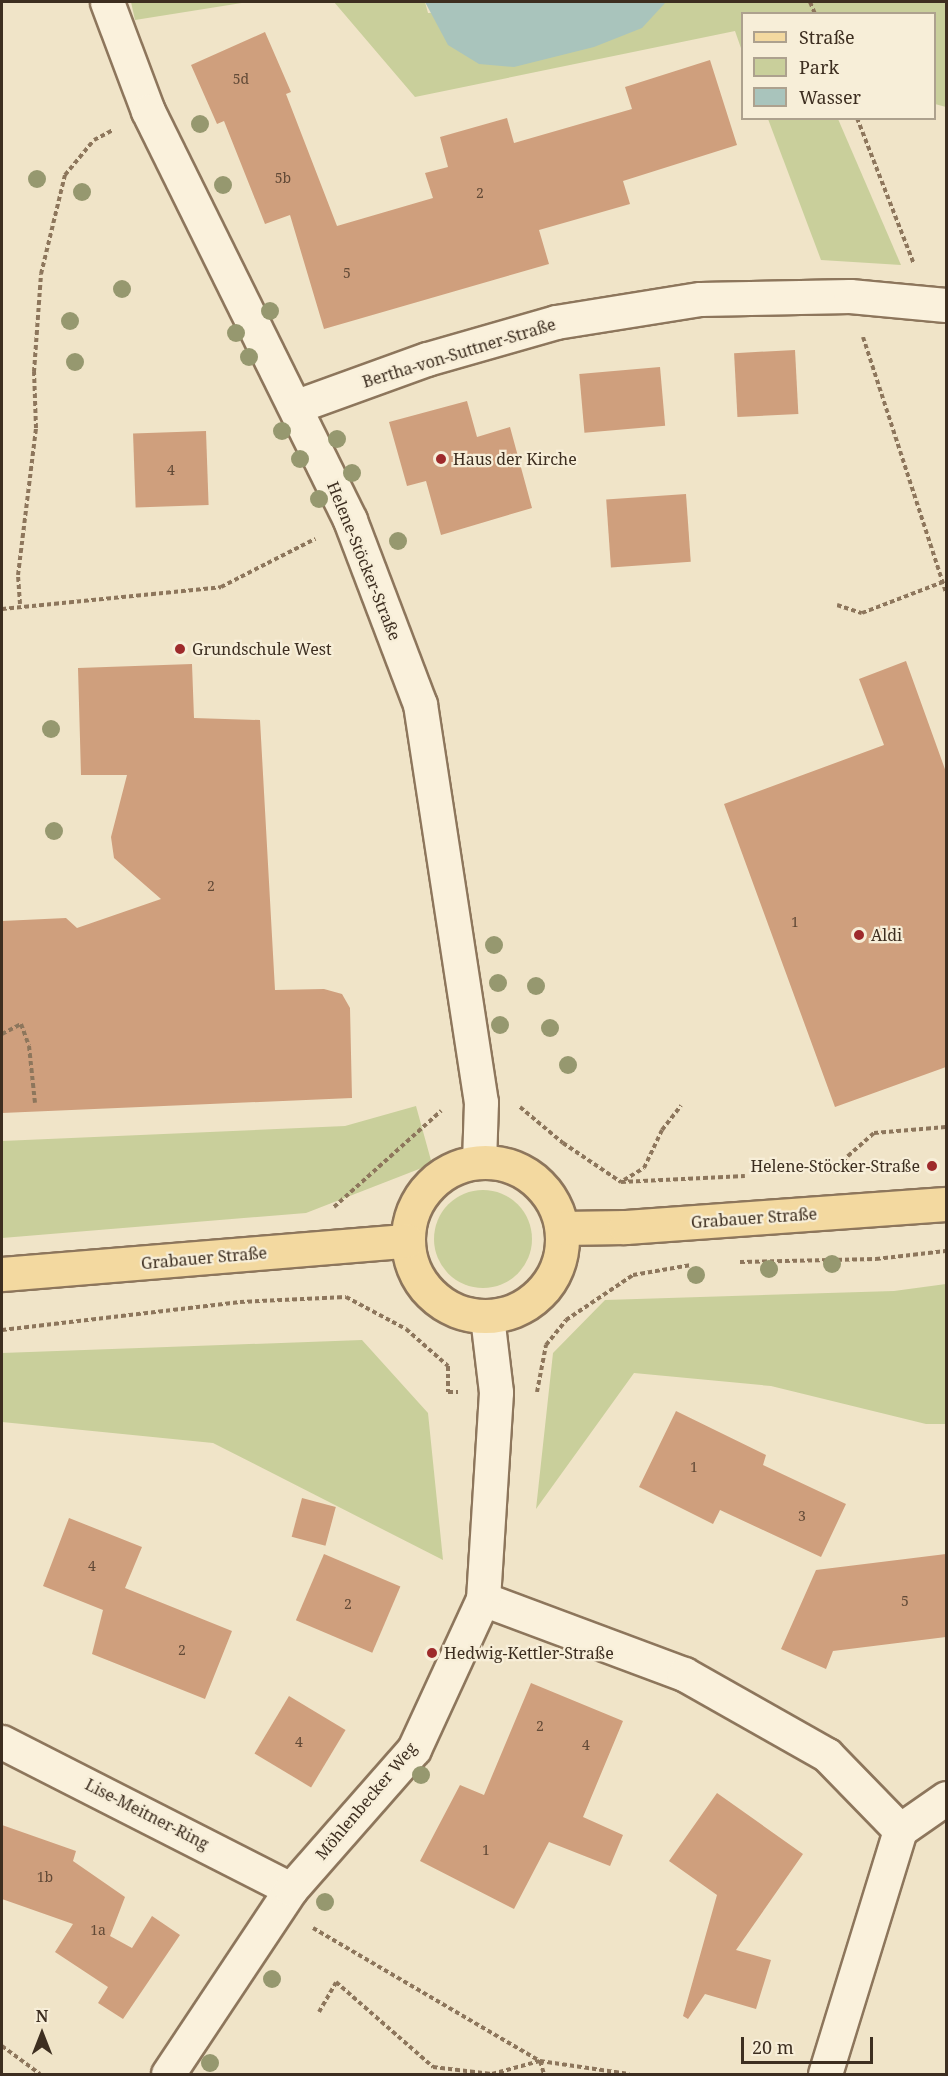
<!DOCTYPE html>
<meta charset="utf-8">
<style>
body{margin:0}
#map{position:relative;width:948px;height:2076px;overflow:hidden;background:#f0e4c8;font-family:"Noto Serif",serif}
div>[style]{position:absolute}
.green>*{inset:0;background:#c9cf9b}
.round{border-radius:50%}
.water>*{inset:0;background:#a9c4bc}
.building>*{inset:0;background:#cf9f7d;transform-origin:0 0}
.path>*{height:4px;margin-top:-2px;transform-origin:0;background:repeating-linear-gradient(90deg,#8d765c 0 4.5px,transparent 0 7.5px)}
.roads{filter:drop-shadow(2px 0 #8d765c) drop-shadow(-2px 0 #8d765c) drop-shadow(0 2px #8d765c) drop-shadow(0 -2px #8d765c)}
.minor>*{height:33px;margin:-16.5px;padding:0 16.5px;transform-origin:16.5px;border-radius:16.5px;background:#faf1dc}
.major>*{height:33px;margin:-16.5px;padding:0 16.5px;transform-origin:16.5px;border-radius:16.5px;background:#f3d9a0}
.major>.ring{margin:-16.5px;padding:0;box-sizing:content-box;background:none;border:33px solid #f3d9a0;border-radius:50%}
.trees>*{width:18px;height:18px;margin:-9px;border-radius:50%;background:#96986f}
.dots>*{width:16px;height:16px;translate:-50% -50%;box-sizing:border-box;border:3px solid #f7eed8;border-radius:50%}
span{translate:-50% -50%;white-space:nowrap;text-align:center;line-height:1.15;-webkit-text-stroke:4.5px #f7eed8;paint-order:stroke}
.number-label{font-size:14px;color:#624a37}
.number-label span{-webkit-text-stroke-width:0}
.street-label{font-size:16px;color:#3d2e20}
.poi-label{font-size:16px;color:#3d2e20}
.left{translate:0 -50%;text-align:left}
.right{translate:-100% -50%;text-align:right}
.frame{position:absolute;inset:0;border:3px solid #3d2e20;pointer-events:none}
.legend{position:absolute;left:741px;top:12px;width:195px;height:108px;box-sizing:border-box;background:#f7eed8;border:2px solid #ada18e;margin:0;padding:8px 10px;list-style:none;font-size:18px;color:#3d2e20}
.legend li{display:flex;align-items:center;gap:12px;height:30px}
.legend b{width:30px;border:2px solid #ada18e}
.north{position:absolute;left:12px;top:2004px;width:60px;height:60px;-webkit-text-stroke:4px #f7eed8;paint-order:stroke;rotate:0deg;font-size:16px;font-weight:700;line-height:24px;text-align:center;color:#3d2e20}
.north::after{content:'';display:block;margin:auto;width:21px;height:27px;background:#3d2e20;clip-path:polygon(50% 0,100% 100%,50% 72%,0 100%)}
.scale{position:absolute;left:741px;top:2037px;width:132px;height:27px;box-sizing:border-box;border:3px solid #3d2e20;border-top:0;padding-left:8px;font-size:18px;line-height:21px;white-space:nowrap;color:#3d2e20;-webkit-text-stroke:4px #f7eed8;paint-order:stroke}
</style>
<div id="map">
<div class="green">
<i style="clip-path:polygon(131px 2px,248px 2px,135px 20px)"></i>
<i style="clip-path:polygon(334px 2px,425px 2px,428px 13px,666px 2px,946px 2px,946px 107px,935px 104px,934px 14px,742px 14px,742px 51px,735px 31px,415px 97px)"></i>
<i style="clip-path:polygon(768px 119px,838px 119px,901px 265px,821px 260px)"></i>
<i style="clip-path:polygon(416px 1106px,432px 1164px,306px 1213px,2px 1238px,2px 1141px,345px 1126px)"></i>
<i class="round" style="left:434px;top:1190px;width:98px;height:98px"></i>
<i style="clip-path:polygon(946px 1284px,946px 1424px,926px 1424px,771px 1386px,634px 1373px,536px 1509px,553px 1353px,605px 1300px,894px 1291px)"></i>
<i style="clip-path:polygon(362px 1340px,428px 1413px,443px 1560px,213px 1443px,2px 1422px,2px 1353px)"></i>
</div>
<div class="water">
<i style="clip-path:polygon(425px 2px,666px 2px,642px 28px,594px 47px,514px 67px,479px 64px,448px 45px)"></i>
</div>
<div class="building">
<i style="clip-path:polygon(265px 32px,291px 92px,286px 94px,337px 226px,433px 198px,425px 173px,448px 167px,440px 137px,507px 118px,514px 143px,632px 109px,625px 87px,710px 60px,737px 145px,623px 181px,630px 204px,539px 230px,549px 264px,324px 329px,290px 215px,265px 224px,224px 121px,217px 124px,191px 65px)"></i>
<i style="left:795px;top:350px;width:64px;height:61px;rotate:87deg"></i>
<i style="left:660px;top:367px;width:59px;height:81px;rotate:85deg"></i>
<i style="clip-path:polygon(467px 401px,477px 437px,510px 427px,532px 508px,441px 535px,426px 481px,407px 486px,389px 422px)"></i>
<i style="left:206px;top:431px;width:74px;height:73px;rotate:88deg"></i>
<i style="left:686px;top:494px;width:68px;height:80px;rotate:86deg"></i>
<i style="clip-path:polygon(906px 661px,946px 772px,946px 1067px,835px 1107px,724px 804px,884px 745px,859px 679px)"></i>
<i style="clip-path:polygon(192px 664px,194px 718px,260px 720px,275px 990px,324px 989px,342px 994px,350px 1008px,352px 1098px,2px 1113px,2px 921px,66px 918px,77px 928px,161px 899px,114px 858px,111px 837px,127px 775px,81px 775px,78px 668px)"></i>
<i style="clip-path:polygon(676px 1411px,766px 1455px,763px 1465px,846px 1504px,821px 1557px,720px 1510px,713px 1524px,639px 1487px)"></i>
<i style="left:302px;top:1498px;width:35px;height:40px;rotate:15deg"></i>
<i style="clip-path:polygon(69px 1518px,142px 1547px,125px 1588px,232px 1631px,205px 1699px,92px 1654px,103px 1610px,43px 1586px)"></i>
<i style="left:324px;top:1554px;width:83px;height:72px;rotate:23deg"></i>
<i style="clip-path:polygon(946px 1554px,946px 1637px,833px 1651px,826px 1669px,781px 1649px,816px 1570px)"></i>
<i style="clip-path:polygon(531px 1683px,623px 1721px,583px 1817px,623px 1835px,610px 1866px,549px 1842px,514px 1909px,420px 1861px,460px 1785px,484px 1795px)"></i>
<i style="left:289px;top:1696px;width:66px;height:67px;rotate:31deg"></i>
<i style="clip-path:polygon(717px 1793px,803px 1854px,736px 1950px,771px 1960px,756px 2009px,705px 1994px,688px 2019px,683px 2016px,717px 1895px,669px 1861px)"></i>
<i style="clip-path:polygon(2px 1825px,76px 1851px,73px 1861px,125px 1897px,110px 1936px,132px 1948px,152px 1916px,180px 1935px,123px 2019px,98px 2003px,108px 1987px,55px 1952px,73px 1924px,2px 1899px)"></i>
</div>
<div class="path">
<i style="left:810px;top:2px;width:13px;rotate:67deg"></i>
<i style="left:857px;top:118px;width:155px;rotate:68.7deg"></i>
<i style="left:863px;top:337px;width:269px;rotate:72deg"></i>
<i style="left:20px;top:604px;width:29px;rotate:-94deg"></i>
<i style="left:18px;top:575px;width:148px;rotate:-83deg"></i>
<i style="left:36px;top:428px;width:56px;rotate:-92deg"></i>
<i style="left:34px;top:372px;width:98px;rotate:-85.9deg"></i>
<i style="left:41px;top:274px;width:102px;rotate:-76.4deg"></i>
<i style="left:65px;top:175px;width:45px;rotate:-50.4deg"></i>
<i style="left:94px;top:140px;width:21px;rotate:-28deg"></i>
<i style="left:837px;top:605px;width:26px;rotate:18deg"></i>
<i style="left:862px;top:613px;width:87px;rotate:-20.9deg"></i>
<i style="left:2px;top:609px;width:220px;rotate:-5.7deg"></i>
<i style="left:221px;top:587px;width:106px;rotate:-27.1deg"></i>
<i style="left:2px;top:1034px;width:21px;rotate:-28deg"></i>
<i style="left:21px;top:1024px;width:23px;rotate:70deg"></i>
<i style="left:29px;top:1046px;width:57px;rotate:84deg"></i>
<i style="left:520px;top:1107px;width:56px;rotate:39.9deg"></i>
<i style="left:563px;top:1143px;width:70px;rotate:33.9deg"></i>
<i style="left:621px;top:1182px;width:124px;rotate:-2.8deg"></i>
<i style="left:831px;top:1171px;width:57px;rotate:-41.5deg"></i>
<i style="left:874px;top:1133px;width:72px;rotate:-4.8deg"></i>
<i style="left:624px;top:1180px;width:23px;rotate:-31deg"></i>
<i style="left:644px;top:1168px;width:42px;rotate:-64.7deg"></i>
<i style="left:662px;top:1130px;width:31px;rotate:-52deg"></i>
<i style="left:334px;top:1207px;width:144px;rotate:-41.9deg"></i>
<i style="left:740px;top:1262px;width:136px;rotate:-1.3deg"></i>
<i style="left:876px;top:1259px;width:70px;rotate:-6.5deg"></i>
<i style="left:2px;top:1330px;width:240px;rotate:-6.7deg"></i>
<i style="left:240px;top:1302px;width:106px;rotate:-2.7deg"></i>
<i style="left:346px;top:1297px;width:68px;rotate:28.1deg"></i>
<i style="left:406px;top:1329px;width:56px;rotate:41.4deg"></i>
<i style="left:448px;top:1366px;width:26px;rotate:90deg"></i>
<i style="left:448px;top:1392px;width:10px"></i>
<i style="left:537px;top:1392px;width:48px;rotate:-79.2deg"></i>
<i style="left:546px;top:1345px;width:32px;rotate:-51deg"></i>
<i style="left:566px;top:1320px;width:81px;rotate:-33.9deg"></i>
<i style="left:633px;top:1275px;width:59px;rotate:-9.8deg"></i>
<i style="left:313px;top:1928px;width:263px;rotate:30.4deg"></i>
<i style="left:540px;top:2061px;width:14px;rotate:73deg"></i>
<i style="left:319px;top:2012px;width:34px;rotate:-60deg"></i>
<i style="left:336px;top:1982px;width:129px;rotate:41.2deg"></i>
<i style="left:433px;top:2067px;width:59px;rotate:6.8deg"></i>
<i style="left:492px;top:2074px;width:50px;rotate:-15.2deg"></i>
<i style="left:540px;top:2061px;width:90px;rotate:8.3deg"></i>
<i style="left:2px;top:2046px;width:47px;rotate:36.4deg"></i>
</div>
<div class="roads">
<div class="minor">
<i style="left:107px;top:2px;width:116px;rotate:69.4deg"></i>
<i style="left:148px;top:111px;width:456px;rotate:63.7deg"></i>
<i style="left:350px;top:520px;width:197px;rotate:69.2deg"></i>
<i style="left:420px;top:704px;width:403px;rotate:81.3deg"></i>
<i style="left:481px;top:1102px;width:60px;rotate:91.9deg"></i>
<i style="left:297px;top:406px;width:138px;rotate:-19.9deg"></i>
<i style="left:427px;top:359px;width:134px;rotate:-16deg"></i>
<i style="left:556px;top:322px;width:146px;rotate:-9.1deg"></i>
<i style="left:700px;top:299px;width:150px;rotate:-1.1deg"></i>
<i style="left:850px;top:296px;width:96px;rotate:5.4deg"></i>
<i style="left:483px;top:1599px;width:215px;rotate:20.5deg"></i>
<i style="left:684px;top:1674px;width:164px;rotate:29.5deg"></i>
<i style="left:827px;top:1755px;width:105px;rotate:45.8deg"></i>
<i style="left:2px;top:1742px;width:324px;rotate:27deg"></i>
<i style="left:168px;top:2074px;width:222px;rotate:-56.4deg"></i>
<i style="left:291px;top:1889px;width:186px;rotate:-48.7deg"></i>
<i style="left:414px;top:1749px;width:165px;rotate:-65.3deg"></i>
<i style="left:483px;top:1599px;width:207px;rotate:-86.4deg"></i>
<i style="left:496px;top:1392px;width:76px;rotate:-96.8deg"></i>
<i style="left:825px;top:2074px;width:255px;rotate:-72.9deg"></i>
<i style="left:900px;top:1830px;width:56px;rotate:-34.8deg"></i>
</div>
<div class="major">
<i class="ring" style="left:408px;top:1162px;width:121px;height:121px"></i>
<i style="left:562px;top:1228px;width:63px;rotate:-0.9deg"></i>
<i style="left:625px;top:1227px;width:322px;rotate:-4.1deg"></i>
<i style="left:2px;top:1274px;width:406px;rotate:-4.7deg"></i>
</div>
</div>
<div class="trees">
<i style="left:200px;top:124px"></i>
<i style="left:37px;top:179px"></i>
<i style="left:223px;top:185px"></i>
<i style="left:82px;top:192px"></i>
<i style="left:122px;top:289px"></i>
<i style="left:270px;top:311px"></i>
<i style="left:70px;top:321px"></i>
<i style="left:236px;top:333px"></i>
<i style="left:249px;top:357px"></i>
<i style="left:75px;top:362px"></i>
<i style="left:282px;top:431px"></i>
<i style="left:337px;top:439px"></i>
<i style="left:300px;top:459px"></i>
<i style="left:352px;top:473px"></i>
<i style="left:319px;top:499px"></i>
<i style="left:398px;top:541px"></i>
<i style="left:51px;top:729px"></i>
<i style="left:54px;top:831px"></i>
<i style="left:494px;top:945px"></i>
<i style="left:498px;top:983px"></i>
<i style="left:536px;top:986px"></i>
<i style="left:500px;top:1025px"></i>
<i style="left:550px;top:1028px"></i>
<i style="left:568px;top:1065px"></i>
<i style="left:832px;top:1264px"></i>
<i style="left:769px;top:1269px"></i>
<i style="left:696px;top:1275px"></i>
<i style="left:421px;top:1775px"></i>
<i style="left:325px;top:1902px"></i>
<i style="left:272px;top:1979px"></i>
<i style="left:210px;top:2063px"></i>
</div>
<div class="dots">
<i style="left:441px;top:459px;background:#9e2a2b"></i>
<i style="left:180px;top:649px;background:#9e2a2b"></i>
<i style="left:859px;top:935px;background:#9e2a2b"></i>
<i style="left:932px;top:1166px;background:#9e2a2b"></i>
<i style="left:432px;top:1653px;background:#9e2a2b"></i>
</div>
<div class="number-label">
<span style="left:241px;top:79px">5d</span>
<span style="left:283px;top:178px">5b</span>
<span style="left:480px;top:193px">2</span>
<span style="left:347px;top:273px">5</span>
<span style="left:171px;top:470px">4</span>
<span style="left:211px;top:886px">2</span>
<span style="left:795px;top:922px">1</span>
<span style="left:694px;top:1467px">1</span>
<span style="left:802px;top:1516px">3</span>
<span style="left:92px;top:1566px">4</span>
<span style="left:905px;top:1601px">5</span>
<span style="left:348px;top:1604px">2</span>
<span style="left:182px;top:1650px">2</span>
<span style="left:540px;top:1726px">2</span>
<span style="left:299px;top:1742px">4</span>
<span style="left:586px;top:1745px">4</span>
<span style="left:486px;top:1850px">1</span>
<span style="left:45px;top:1877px">1b</span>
<span style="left:98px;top:1930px">1a</span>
</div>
<div class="street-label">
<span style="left:459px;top:353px;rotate:-17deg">Bertha-von-Suttner-Straße</span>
<span style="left:364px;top:561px;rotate:68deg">Helene-Stöcker-Straße</span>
<span style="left:754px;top:1218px;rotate:-4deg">Grabauer Straße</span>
<span style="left:204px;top:1258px;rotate:-5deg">Grabauer Straße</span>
<span style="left:366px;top:1801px;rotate:-50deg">Möhlenbecker Weg</span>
<span style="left:147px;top:1814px;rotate:27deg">Lise-Meitner-Ring</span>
</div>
<div class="poi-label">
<span class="left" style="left:453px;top:459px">Haus der Kirche</span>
<span class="left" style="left:192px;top:649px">Grundschule West</span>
<span class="left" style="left:871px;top:935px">Aldi</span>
<span class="right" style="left:920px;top:1166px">Helene-Stöcker-Straße</span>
<span class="left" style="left:444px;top:1653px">Hedwig-Kettler-Straße</span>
</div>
<div class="frame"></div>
<ul class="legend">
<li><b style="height:8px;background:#f3d9a0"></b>Straße</li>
<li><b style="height:16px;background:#c9cf9b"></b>Park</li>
<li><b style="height:16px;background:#a9c4bc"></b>Wasser</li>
</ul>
<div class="north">N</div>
<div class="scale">20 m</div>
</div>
